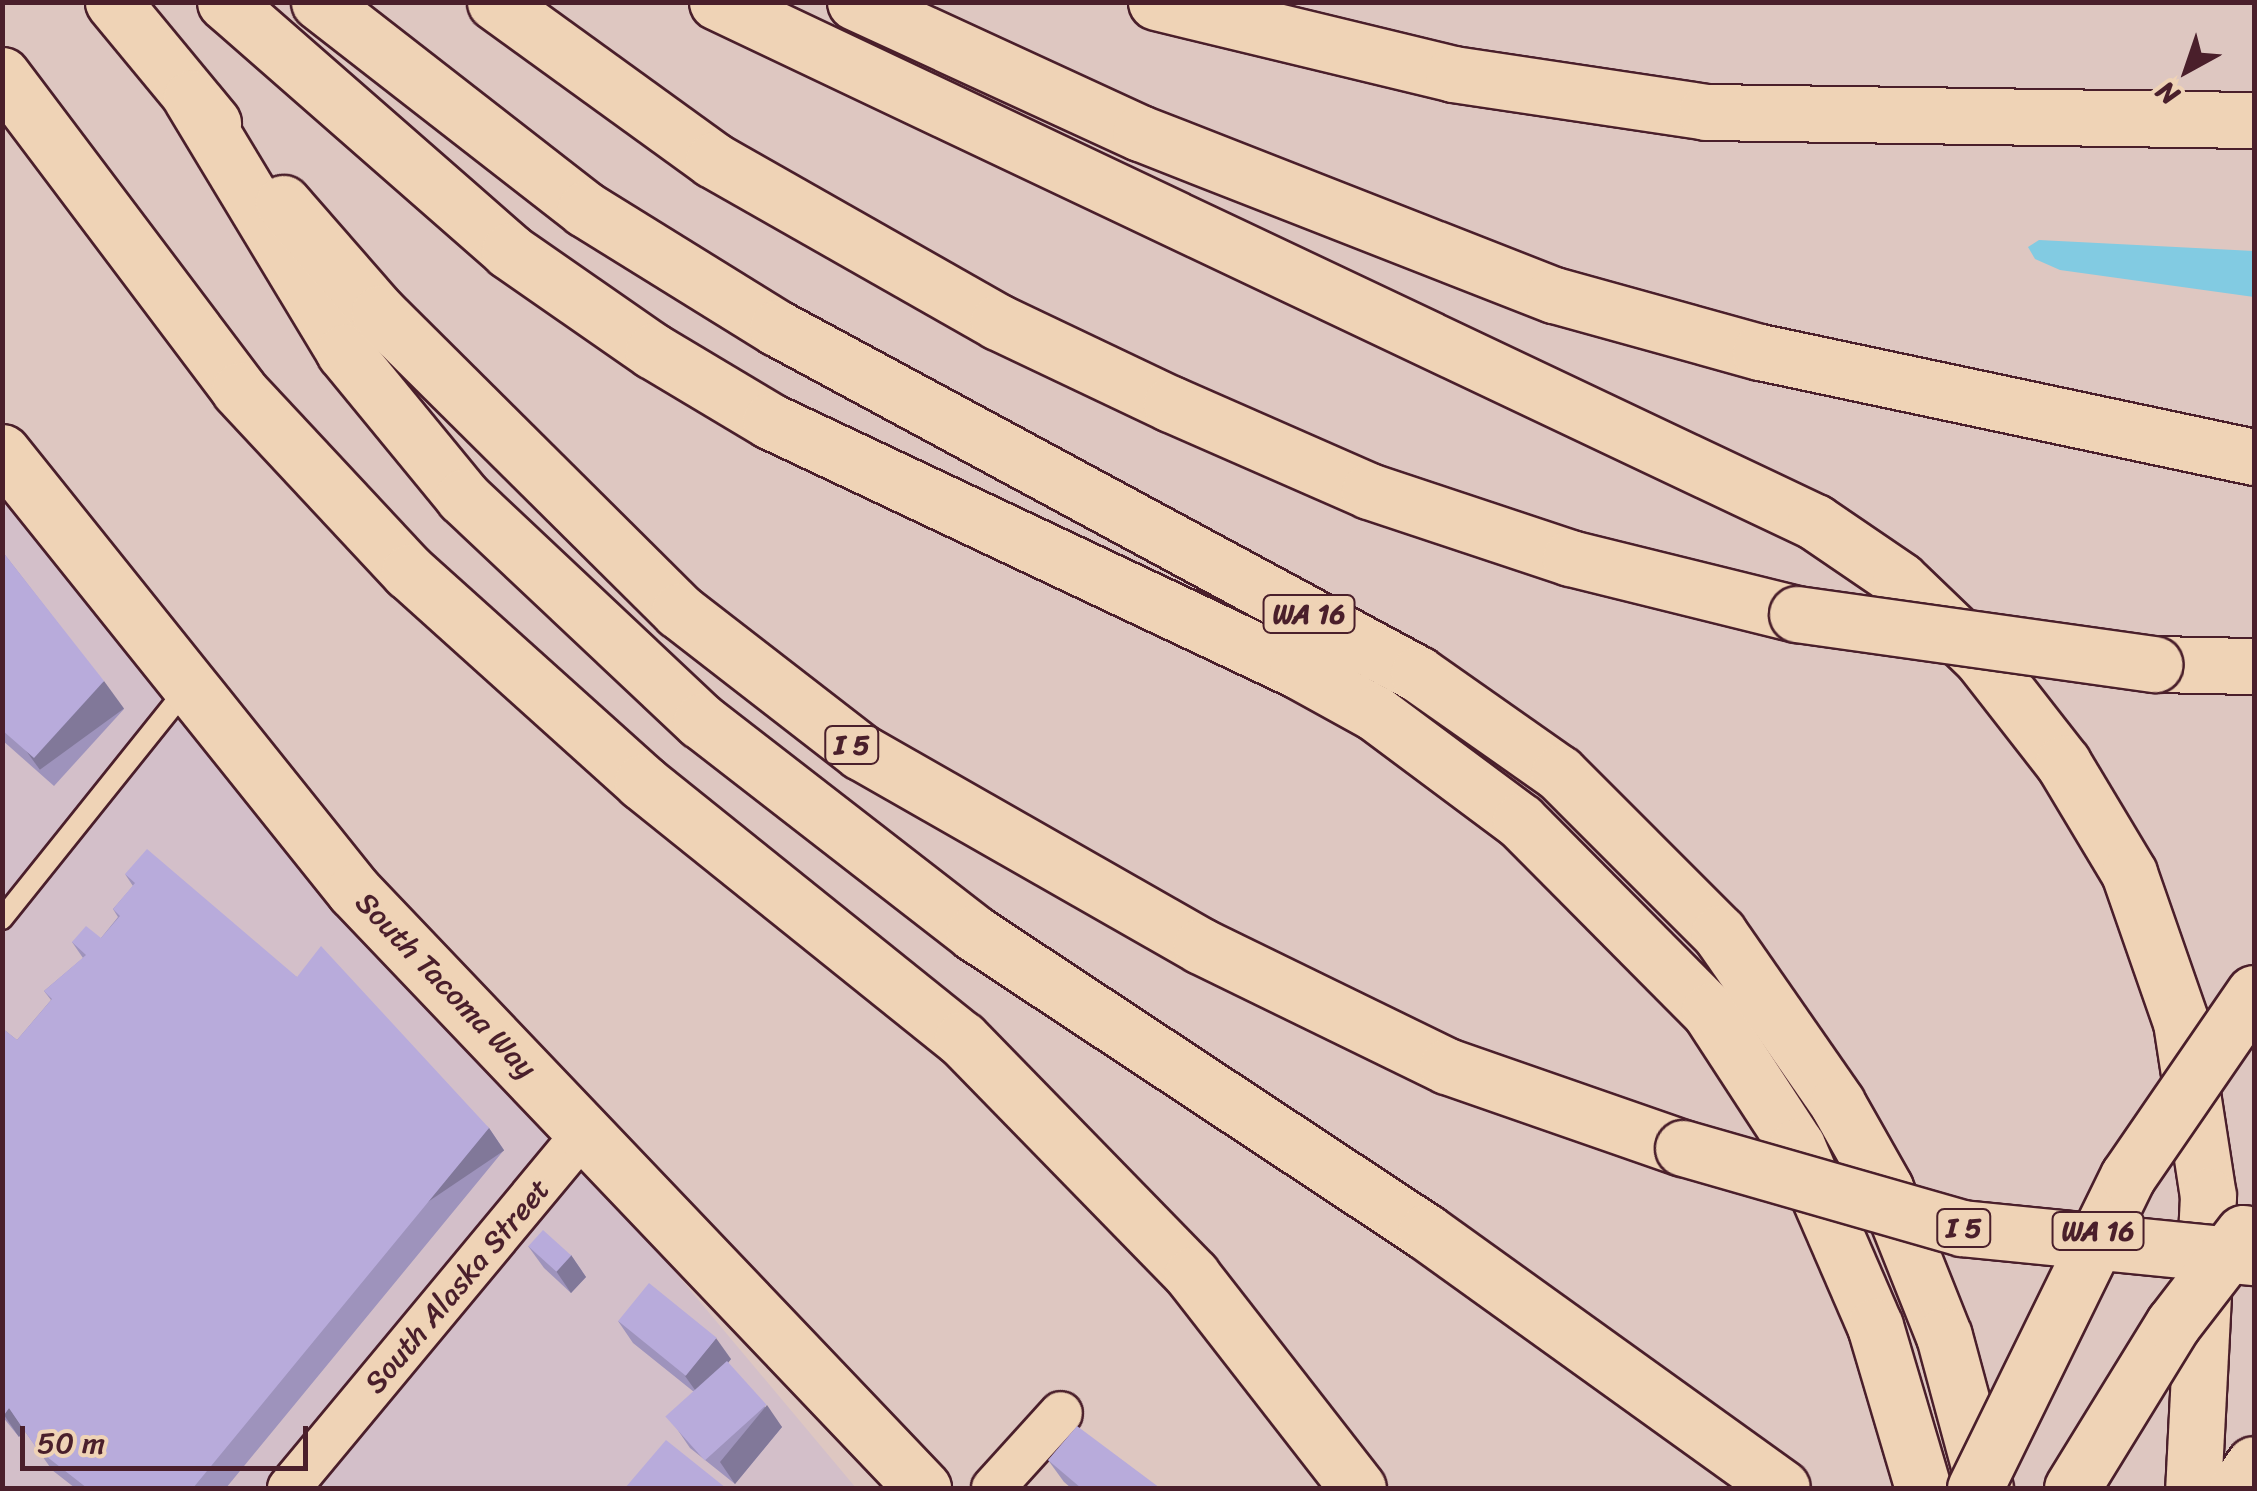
<!DOCTYPE html>
<style>
body{margin:0}
#map{position:relative;width:2257px;height:1491px;overflow:hidden;background:#dec7c1;font-family:Sriracha,sans-serif}
div>[style]{position:absolute}
.built>*{inset:0;background:#d3bfc9}
.water>*{inset:0;background:#82cbe2}
.roads{filter:drop-shadow(2px 0 #4a1f2b) drop-shadow(-2px 0 #4a1f2b) drop-shadow(0 2px #4a1f2b) drop-shadow(0 -2px #4a1f2b)}
.service>*{height:20px;margin:-10px;padding:0 10px;transform-origin:10px;border-radius:10px;background:#efd3b6}
.minor>*{height:42px;margin:-21px;padding:0 21px;transform-origin:21px;border-radius:21px;background:#efd3b6}
.secondary>*{height:55px;margin:-27.5px;padding:0 27.5px;transform-origin:27.5px;border-radius:27.5px;background:#efd3b6}
.motorway>*{height:55px;margin:-27.5px;padding:0 27.5px;transform-origin:27.5px;border-radius:27.5px;background:#efd3b6}
.bridges{filter:drop-shadow(2px 0 #4a1f2b) drop-shadow(-2px 0 #4a1f2b) drop-shadow(0 2px #4a1f2b) drop-shadow(0 -2px #4a1f2b)}
.motorway-bridge>*{height:55px;margin:-27.5px;padding:0 27.5px;transform-origin:27.5px;border-radius:27.5px;background:#efd3b6}
.wall>*{inset:0;background:#9e93bc}
.shaded-wall>*{inset:0;background:#817899;transform-origin:0 0}
.building>*{inset:0;background:#b8abdb;transform-origin:0 0}
span{translate:-50% -50%;white-space:nowrap;text-align:center;line-height:1.15;-webkit-text-stroke:8px #efd3b6;paint-order:stroke}
.shield-label span{padding:2px 8px;background:#efd3b6;border:2px solid;border-radius:8px;-webkit-text-stroke-width:0}
.shield-label{font-size:28px;color:#4a1f2b;font-weight:700}
.street-label{font-size:30px;color:#4a1f2b}
.frame{position:absolute;inset:0;border:5px solid #4a1f2b;pointer-events:none}
.north{position:absolute;left:2137px;top:20px;width:100px;height:100px;-webkit-text-stroke:8px #efd3b6;paint-order:stroke;rotate:220deg;font-size:28px;font-weight:700;line-height:40px;text-align:center;color:#4a1f2b}
.north::after{content:'';display:block;margin:auto;width:35px;height:45px;background:#4a1f2b;clip-path:polygon(50% 0,100% 100%,50% 72%,0 100%)}
.scale{position:absolute;left:20px;top:1426px;width:288px;height:45px;box-sizing:border-box;border:5px solid #4a1f2b;border-top:0;padding-left:12px;font-size:30px;line-height:35px;white-space:nowrap;color:#4a1f2b;-webkit-text-stroke:8px #efd3b6;paint-order:stroke}
</style>
<div id="map">
<div class="built">
<i style="clip-path:polygon(3px 470px,856px 1488px,3px 1488px)"></i>
</div>
<div class="water">
<i style="clip-path:polygon(2039px 240px,2254px 251px,2254px 297px,2060px 270px,2035px 259px,2028px 247px)"></i>
</div>
<div class="roads">
<div class="service">
<i style="left:2px;top:919px;width:296px;rotate:-51.3deg"></i>
</div>
<div class="minor">
<i style="left:289px;top:1488px;width:465px;rotate:-50.3deg"></i>
<i style="left:993px;top:1488px;width:101px;rotate:-47.8deg"></i>
</div>
<div class="secondary">
<i style="left:2px;top:452px;width:563px;rotate:51.28deg"></i>
<i style="left:354px;top:891px;width:825px;rotate:46.38deg"></i>
</div>
<div class="motorway">
<i style="left:113px;top:2px;width:157px;rotate:50.4deg"></i>
<i style="left:225px;top:2px;width:378px;rotate:41.2deg"></i>
<i style="left:509px;top:251px;width:175px;rotate:34.8deg"></i>
<i style="left:653px;top:351px;width:136px;rotate:30.9deg"></i>
<i style="left:770px;top:421px;width:583px;rotate:25.29deg"></i>
<i style="left:1297px;top:670px;width:89px;rotate:28.9deg"></i>
<i style="left:1375px;top:713px;width:181px;rotate:36.7deg"></i>
<i style="left:1520px;top:821px;width:268px;rotate:45.2deg"></i>
<i style="left:1709px;top:1011px;width:161px;rotate:56.9deg"></i>
<i style="left:1797px;top:1146px;width:196px;rotate:66.6deg"></i>
<i style="left:1875px;top:1326px;width:169px;rotate:73.5deg"></i>
<i style="left:319px;top:2px;width:337px;rotate:37.9deg"></i>
<i style="left:585px;top:209px;width:226px;rotate:31.8deg"></i>
<i style="left:777px;top:328px;width:728px;rotate:28.36deg"></i>
<i style="left:1418px;top:674px;width:172px;rotate:35.1deg"></i>
<i style="left:1559px;top:773px;width:226px;rotate:45deg"></i>
<i style="left:1719px;top:933px;width:207px;rotate:55.2deg"></i>
<i style="left:1837px;top:1103px;width:98px;rotate:60.5deg"></i>
<i style="left:1885px;top:1188px;width:159px;rotate:68.3deg"></i>
<i style="left:1944px;top:1336px;width:157px;rotate:74.9deg"></i>
<i style="left:495px;top:2px;width:269px;rotate:35.9deg"></i>
<i style="left:713px;top:160px;width:328px;rotate:29.6deg"></i>
<i style="left:998px;top:322px;width:191px;rotate:25.4deg"></i>
<i style="left:1171px;top:404px;width:216px;rotate:23.7deg"></i>
<i style="left:1369px;top:491px;width:212px;rotate:18.4deg"></i>
<i style="left:1570px;top:558px;width:234px;rotate:13.9deg"></i>
<i style="left:717px;top:2px;width:1215px;rotate:25.34deg"></i>
<i style="left:1815px;top:522px;width:103px;rotate:34.3deg"></i>
<i style="left:1900px;top:580px;width:112px;rotate:43.9deg"></i>
<i style="left:1981px;top:658px;width:133px;rotate:52deg"></i>
<i style="left:2063px;top:763px;width:128px;rotate:59deg"></i>
<i style="left:2129px;top:873px;width:158px;rotate:70.8deg"></i>
<i style="left:2181px;top:1022px;width:176px;rotate:81.2deg"></i>
<i style="left:2208px;top:1196px;width:292px;rotate:92.9deg"></i>
<i style="left:855px;top:2px;width:314px;rotate:24.7deg"></i>
<i style="left:1140px;top:133px;width:445px;rotate:21.4deg"></i>
<i style="left:1554px;top:295px;width:214px;rotate:15.5deg"></i>
<i style="left:1760px;top:352px;width:505px;rotate:12deg"></i>
<i style="left:1156px;top:2px;width:306px;rotate:13.6deg"></i>
<i style="left:1453px;top:74px;width:256px;rotate:8.5deg"></i>
<i style="left:1706px;top:112px;width:548px;rotate:0.84deg"></i>
<i style="left:2px;top:75px;width:394px;rotate:53deg"></i>
<i style="left:239px;top:390px;width:249px;rotate:47deg"></i>
<i style="left:409px;top:572px;width:314px;rotate:42deg"></i>
<i style="left:642px;top:782px;width:410px;rotate:38.8deg"></i>
<i style="left:962px;top:1039px;width:330px;rotate:45.7deg"></i>
<i style="left:1192px;top:1275px;width:270px;rotate:52.1deg"></i>
<i style="left:191px;top:98px;width:297px;rotate:58.9deg"></i>
<i style="left:344px;top:352px;width:188px;rotate:50.6deg"></i>
<i style="left:463px;top:497px;width:327px;rotate:43.3deg"></i>
<i style="left:701px;top:721px;width:346px;rotate:37.8deg"></i>
<i style="left:974px;top:933px;width:542px;rotate:33.48deg"></i>
<i style="left:1426px;top:1232px;width:438px;rotate:35.7deg"></i>
<i style="left:283px;top:203px;width:146px;rotate:48.9deg"></i>
<i style="left:379px;top:313px;width:423px;rotate:44.8deg"></i>
<i style="left:679px;top:611px;width:230px;rotate:37.8deg"></i>
<i style="left:861px;top:752px;width:391px;rotate:29.7deg"></i>
<i style="left:1201px;top:946px;width:274px;rotate:26deg"></i>
<i style="left:1447px;top:1066px;width:250px;rotate:19.2deg"></i>
<i style="left:2155px;top:664px;width:99px;rotate:1.2deg"></i>
<i style="left:2237px;top:1488px;width:29px;rotate:-55deg"></i>
</div>
</div>
<div class="bridges">
<div class="motorway-bridge">
<i style="left:1797px;top:614px;width:361px;rotate:8deg"></i>
<i style="left:1683px;top:1148px;width:290px;rotate:16deg"></i>
<i style="left:1962px;top:1228px;width:293px;rotate:5.7deg"></i>
<i style="left:1975px;top:1488px;width:347px;rotate:-63.9deg"></i>
<i style="left:2128px;top:1176px;width:222px;rotate:-55.5deg"></i>
<i style="left:2072px;top:1488px;width:193px;rotate:-58.4deg"></i>
<i style="left:2173px;top:1324px;width:115px;rotate:-52.4deg"></i>
</div>
</div>
<div class="wall">
<i style="clip-path:polygon(2px 551px,124px 709px,54px 786px,2px 740px)"></i>
<i style="clip-path:polygon(125px 874px,297px 977px,489px 1128px,504px 1150px,226px 1488px,75px 1488px,52px 1470px,24px 1430px,19px 1437px,2px 1416px,2px 1028px,17px 1040px,51px 1000px,44px 991px,83px 958px,72px 942px,101px 938px,118px 917px,113px 909px,133px 886px)"></i>
<i style="clip-path:polygon(528px 1246px,571px 1255px,586px 1277px,571px 1293px,544px 1268px)"></i>
<i style="clip-path:polygon(618px 1321px,731px 1359px,728px 1363px,782px 1427px,735px 1484px,690px 1448px,675px 1426px,699px 1396px,633px 1343px)"></i>
<i style="clip-path:polygon(1048px 1460px,1160px 1488px,1071px 1488px,1064px 1482px)"></i>
</div>
<div class="shaded-wall">
<i style="left:104px;top:681px;width:34px;height:104px;rotate:54deg"></i>
<i style="left:489px;top:1128px;width:27px;height:466px;rotate:56deg"></i>
<i style="clip-path:polygon(571px 1255px,586px 1277px,571px 1293px,556px 1271px)"></i>
<i style="clip-path:polygon(716px 1338px,731px 1359px,700px 1397px,685px 1376px)"></i>
<i style="clip-path:polygon(767px 1405px,782px 1427px,735px 1484px,720px 1462px)"></i>
<i style="clip-path:polygon(9px 1408px,24px 1430px,19px 1437px,4px 1415px)"></i>
</div>
<div class="building">
<i style="clip-path:polygon(2px 551px,104px 681px,34px 758px,2px 730px)"></i>
<i style="clip-path:polygon(147px 849px,297px 977px,321px 946px,489px 1128px,193px 1488px,87px 1488px,37px 1449px,9px 1408px,4px 1415px,2px 1414px,2px 1028px,17px 1040px,52px 999px,44px 991px,86px 955px,72px 942px,86px 926px,101px 938px,120px 916px,113px 909px,135px 883px,125px 874px)"></i>
<i style="left:543px;top:1230px;width:38px;height:22px;rotate:42deg"></i>
<i style="left:649px;top:1283px;width:87px;height:49px;rotate:39deg"></i>
<i style="left:727px;top:1361px;width:59px;height:83px;rotate:48deg"></i>
<i style="clip-path:polygon(1077px 1426px,1160px 1488px,1081px 1488px,1048px 1460px)"></i>
<i style="clip-path:polygon(666px 1440px,726px 1488px,625px 1488px)"></i>
</div>
<div class="shield-label">
<span style="left:1309px;top:614px">WA 16</span>
<span style="left:852px;top:745px">I 5</span>
<span style="left:1964px;top:1228px">I 5</span>
<span style="left:2098px;top:1231px">WA 16</span>
</div>
<div class="street-label">
<span style="left:446px;top:985px;rotate:46deg">South Tacoma Way</span>
<span style="left:457px;top:1286px;rotate:-50deg">South Alaska Street</span>
</div>
<div class="frame"></div>
<div class="north">N</div>
<div class="scale">50 m</div>
</div>
